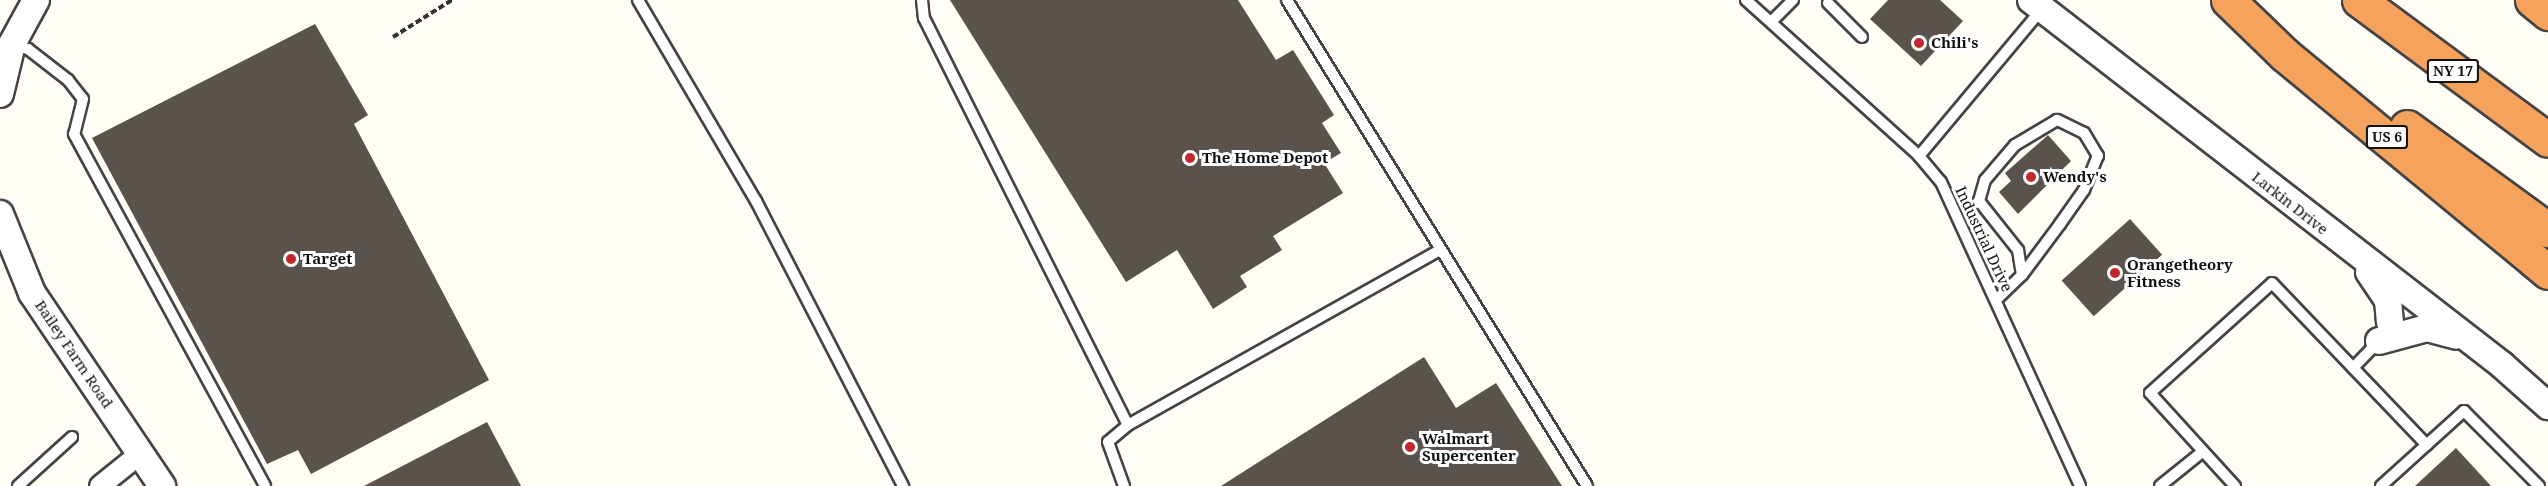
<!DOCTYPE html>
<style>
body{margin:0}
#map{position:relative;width:2548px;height:486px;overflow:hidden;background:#fffdf5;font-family:"Noto Serif",serif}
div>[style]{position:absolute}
.building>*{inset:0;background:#5a524d;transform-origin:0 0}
.path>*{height:4px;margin-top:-2px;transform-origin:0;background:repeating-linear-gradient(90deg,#333 0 6px,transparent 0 9px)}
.roads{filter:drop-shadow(2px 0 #444) drop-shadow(-2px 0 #444) drop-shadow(0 2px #444) drop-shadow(0 -2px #444)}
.service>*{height:10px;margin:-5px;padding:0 5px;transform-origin:5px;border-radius:5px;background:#fff}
.minor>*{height:20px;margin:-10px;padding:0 10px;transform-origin:10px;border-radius:10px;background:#fff}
.tertiary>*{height:26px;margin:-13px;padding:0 13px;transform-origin:13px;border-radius:13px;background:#fff}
.motorway>*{height:33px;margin:-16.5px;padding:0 16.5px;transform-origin:16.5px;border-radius:16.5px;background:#f5a25d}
.dots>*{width:16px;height:16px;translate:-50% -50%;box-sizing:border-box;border:3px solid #fff;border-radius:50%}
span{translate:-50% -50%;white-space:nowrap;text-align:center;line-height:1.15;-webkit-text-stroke:6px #fff;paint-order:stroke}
.shield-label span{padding:2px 4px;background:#fff;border:2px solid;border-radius:4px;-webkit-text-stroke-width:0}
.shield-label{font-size:14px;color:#111;font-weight:700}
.poi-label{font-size:15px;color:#111;font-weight:700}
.left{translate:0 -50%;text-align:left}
.street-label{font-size:15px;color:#111}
</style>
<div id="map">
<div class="building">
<i style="clip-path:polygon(950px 0,1238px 0,1276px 60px,1293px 50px,1334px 115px,1322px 123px,1341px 153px,1324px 163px,1343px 193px,1273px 236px,1282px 250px,1240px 276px,1247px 287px,1213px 309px,1177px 250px,1126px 282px)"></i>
<i style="clip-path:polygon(1888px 0,1940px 0,1963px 21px,1921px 66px,1870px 19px)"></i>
<i style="clip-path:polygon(315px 24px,368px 115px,354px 124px,489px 380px,311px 474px,298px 450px,267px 464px,92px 138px)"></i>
<i style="clip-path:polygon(2048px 135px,2071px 161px,2018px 214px,1999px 192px,2011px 181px,2005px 173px)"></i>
<i style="left:2130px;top:219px;width:48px;height:92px;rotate:48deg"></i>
<i style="clip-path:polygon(1424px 357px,1456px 408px,1496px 383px,1562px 486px,1221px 486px)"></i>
<i style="clip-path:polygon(487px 422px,521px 486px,364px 486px)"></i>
<i style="clip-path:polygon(2456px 448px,2491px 486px,2415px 486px)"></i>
</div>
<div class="path">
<i style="left:393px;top:37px;width:70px;rotate:-32.1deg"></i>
</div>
<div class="roads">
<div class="service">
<i style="left:638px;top:0;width:233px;rotate:59.6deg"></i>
<i style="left:756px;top:201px;width:321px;rotate:62.7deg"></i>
<i style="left:922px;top:0;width:18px;rotate:84deg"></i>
<i style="left:924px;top:18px;width:455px;rotate:63.4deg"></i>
<i style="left:1128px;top:425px;width:26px;rotate:140deg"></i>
<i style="left:1108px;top:442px;width:47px;rotate:70deg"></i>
<i style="left:1287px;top:0;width:571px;rotate:58.31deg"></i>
<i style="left:1746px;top:0;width:233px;rotate:42deg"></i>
<i style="left:1919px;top:156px;width:34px;rotate:50deg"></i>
<i style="left:1941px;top:182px;width:334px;rotate:65.4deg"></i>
<i style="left:1828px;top:3px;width:48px;rotate:45deg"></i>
<i style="left:1771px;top:22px;width:31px;rotate:-45deg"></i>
<i style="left:13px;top:45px;width:16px;rotate:15deg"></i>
<i style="left:28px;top:49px;width:51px;rotate:37.8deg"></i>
<i style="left:68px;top:80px;width:24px;rotate:52deg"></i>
<i style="left:83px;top:99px;width:36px;rotate:104deg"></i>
<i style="left:74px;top:134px;width:400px;rotate:61.5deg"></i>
<i style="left:1919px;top:156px;width:192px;rotate:-50.1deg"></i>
<i style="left:1996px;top:300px;width:36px;rotate:-44deg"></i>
<i style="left:2022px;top:275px;width:64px;rotate:-53.3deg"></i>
<i style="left:2060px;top:224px;width:42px;rotate:-54.8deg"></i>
<i style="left:2084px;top:190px;width:37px;rotate:-68deg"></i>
<i style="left:2098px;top:156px;width:27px;rotate:-121deg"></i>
<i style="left:2084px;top:133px;width:30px;rotate:-154deg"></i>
<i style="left:2057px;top:120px;width:49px;rotate:149.2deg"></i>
<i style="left:2015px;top:145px;width:46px;rotate:130.6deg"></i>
<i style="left:1985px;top:180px;width:22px;rotate:106deg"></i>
<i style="left:1979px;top:201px;width:63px;rotate:51.5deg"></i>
<i style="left:2018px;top:250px;width:25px;rotate:81deg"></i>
<i style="left:2353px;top:368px;width:37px;rotate:-46deg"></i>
<i style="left:1128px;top:425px;width:358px;rotate:-29.3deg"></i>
<i style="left:18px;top:486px;width:73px;rotate:-42.2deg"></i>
<i style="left:2160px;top:486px;width:54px;rotate:-39deg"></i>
<i style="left:2235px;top:486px;width:126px;rotate:-132.4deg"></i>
<i style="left:2150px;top:393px;width:164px;rotate:-42deg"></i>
<i style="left:2272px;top:283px;width:224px;rotate:46.3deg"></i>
<i style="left:2381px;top:486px;width:112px;rotate:-42.1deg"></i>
<i style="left:2464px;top:411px;width:106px;rotate:45deg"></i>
</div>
<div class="minor">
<i style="left:100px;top:486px;width:53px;rotate:-38.8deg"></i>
</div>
<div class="tertiary">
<i style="left:2031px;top:0;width:596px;rotate:37.77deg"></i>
<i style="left:2502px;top:365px;width:62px;rotate:41.7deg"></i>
<i style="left:0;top:94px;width:51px;rotate:-76.5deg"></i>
<i style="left:12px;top:44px;width:50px;rotate:-61.4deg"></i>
<i style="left:0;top:214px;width:85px;rotate:67.9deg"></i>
<i style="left:32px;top:293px;width:233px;rotate:56deg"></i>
<i style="left:2369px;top:272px;width:34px;rotate:56deg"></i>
<i style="left:2388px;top:300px;width:22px;rotate:85deg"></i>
<i style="left:2379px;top:341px;width:50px;rotate:-15.2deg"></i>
<i style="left:2427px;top:328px;width:30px;rotate:15deg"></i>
</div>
<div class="motorway">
<i style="left:2228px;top:0;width:79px;rotate:44deg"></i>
<i style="left:2285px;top:55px;width:341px;rotate:39.5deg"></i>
<i style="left:2359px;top:0;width:235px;rotate:36.5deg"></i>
<i style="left:2532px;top:0;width:21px;rotate:39deg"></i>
<i style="left:2407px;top:127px;width:175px;rotate:36.1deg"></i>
</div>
</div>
<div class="dots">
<i style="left:1919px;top:43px;background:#c4262e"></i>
<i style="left:1190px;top:158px;background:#c4262e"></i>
<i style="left:2031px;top:177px;background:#c4262e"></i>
<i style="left:291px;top:259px;background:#c4262e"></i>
<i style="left:2115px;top:273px;background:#c4262e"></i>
<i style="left:1410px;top:447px;background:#c4262e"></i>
</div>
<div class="shield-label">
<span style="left:2453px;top:71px">NY 17</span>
<span style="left:2387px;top:137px">US 6</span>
</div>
<div class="poi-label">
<span class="left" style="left:1931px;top:43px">Chili's</span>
<span class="left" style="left:1202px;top:158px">The Home Depot</span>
<span class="left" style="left:2043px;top:177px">Wendy's</span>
<span class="left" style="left:303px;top:259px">Target</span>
<span class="left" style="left:2127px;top:273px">Orangetheory<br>Fitness</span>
<span class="left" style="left:1422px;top:447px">Walmart<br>Supercenter</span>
</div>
<div class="street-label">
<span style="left:2290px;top:203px;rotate:38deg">Larkin Drive</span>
<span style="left:1984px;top:239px;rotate:65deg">Industrial Drive</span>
<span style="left:74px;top:354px;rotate:56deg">Bailey Farm Road</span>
</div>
</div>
